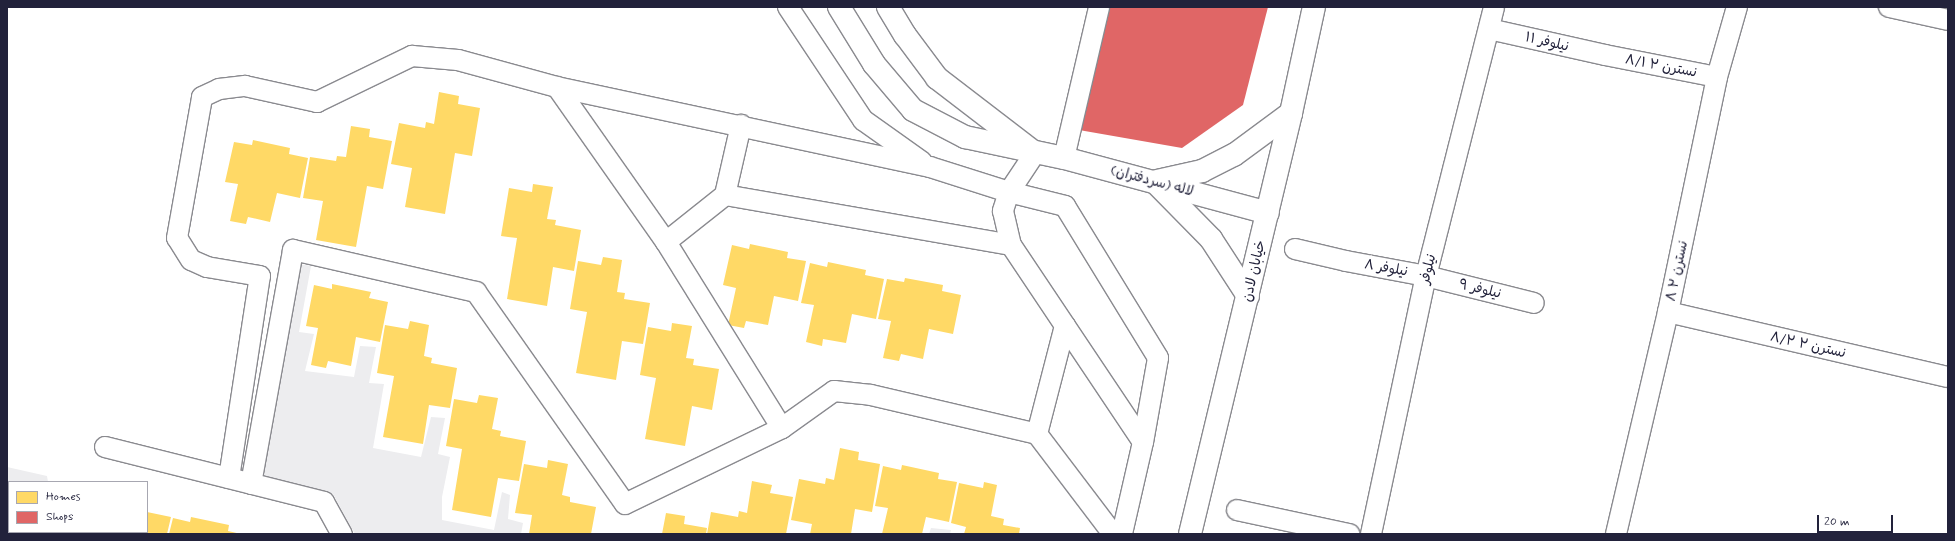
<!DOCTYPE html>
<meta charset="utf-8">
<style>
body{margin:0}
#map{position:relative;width:1955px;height:541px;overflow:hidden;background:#fff;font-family:Mynerve,"Playpen Sans Arabic",sans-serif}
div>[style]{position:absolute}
.green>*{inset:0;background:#ededef}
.homes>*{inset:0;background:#ffd966}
.shops>*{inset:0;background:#e06666}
.roads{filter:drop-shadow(1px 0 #8a8a8f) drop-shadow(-1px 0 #8a8a8f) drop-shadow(0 1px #8a8a8f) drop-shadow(0 -1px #8a8a8f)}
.street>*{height:20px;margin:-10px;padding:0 10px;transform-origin:10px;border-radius:10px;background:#fff}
.secondary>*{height:22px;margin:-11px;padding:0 11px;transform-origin:11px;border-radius:11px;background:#fff}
span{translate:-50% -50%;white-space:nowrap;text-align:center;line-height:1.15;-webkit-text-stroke:4px #fff;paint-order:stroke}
.street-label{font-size:14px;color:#22223b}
.frame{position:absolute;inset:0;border:8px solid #22223b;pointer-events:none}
.legend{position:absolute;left:8px;top:481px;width:140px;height:52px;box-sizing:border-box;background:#fff;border:1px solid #a7a7b1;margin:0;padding:5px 7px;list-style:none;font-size:12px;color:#22223b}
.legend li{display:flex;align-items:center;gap:8px;height:20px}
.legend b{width:20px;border:1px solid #a7a7b1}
.scale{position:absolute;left:1817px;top:515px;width:76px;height:18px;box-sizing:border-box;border:2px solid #22223b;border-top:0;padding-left:5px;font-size:12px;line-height:14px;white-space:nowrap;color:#22223b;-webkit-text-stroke:3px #fff;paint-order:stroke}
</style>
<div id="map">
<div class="green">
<i style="clip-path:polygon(298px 264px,311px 266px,299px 332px,314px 334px,305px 371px,354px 377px,360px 346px,376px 347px,369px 383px,384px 384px,373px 448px,421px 457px,431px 417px,445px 418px,438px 454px,450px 457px,442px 497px,442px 520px,494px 530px,502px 492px,510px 495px,508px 519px,523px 523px,521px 534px,355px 534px,333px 494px,258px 478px)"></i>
<i style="clip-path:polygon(7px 467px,47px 476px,48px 482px,9px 482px,9px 532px,55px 532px,55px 534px,7px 534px)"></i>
<i style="clip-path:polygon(931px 528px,951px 530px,950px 534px,929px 534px)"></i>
</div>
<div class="homes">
<i style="clip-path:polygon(439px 92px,459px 96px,458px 104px,480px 108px,472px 156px,455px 153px,445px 214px,405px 207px,412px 168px,391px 164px,399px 123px,425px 128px,426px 122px,434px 124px)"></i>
<i style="clip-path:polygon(351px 126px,370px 129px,369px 137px,392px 141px,383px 189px,367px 186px,356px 247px,316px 240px,323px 201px,303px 198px,310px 157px,336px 161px,337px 156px,346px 157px)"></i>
<i style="clip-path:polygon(253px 140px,290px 148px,289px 154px,308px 158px,300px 198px,277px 193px,270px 222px,248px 217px,246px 224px,230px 221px,238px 184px,225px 182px,234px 142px,252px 145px)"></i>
<i style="clip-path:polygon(533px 184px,553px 187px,547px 219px,556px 220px,555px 225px,581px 230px,574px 271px,553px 267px,547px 306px,507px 299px,517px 238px,501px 236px,509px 188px,532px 192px)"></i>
<i style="clip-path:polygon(750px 244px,788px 252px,787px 258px,806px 261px,798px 301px,774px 296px,768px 325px,746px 321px,744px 328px,728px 325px,736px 288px,723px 285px,732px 245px,749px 249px)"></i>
<i style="clip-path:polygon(603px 257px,622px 260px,617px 292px,625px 293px,624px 299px,650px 303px,643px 344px,622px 341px,616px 380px,576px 373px,587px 312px,570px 309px,578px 261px,601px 265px)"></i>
<i style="clip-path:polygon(828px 262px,866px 270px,865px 275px,884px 279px,876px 319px,852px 314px,846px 343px,823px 339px,822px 346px,806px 342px,814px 305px,801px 303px,810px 263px,827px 267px)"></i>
<i style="clip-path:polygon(905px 278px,943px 285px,942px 291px,961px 295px,953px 334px,929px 329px,923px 359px,901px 354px,899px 361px,883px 358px,891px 321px,878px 319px,887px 279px,904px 282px)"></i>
<i style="clip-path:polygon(332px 284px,371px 292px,369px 298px,388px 302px,380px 342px,356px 337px,351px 366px,328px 361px,326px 368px,311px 365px,318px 328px,306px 326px,314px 285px,332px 289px)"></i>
<i style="clip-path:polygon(410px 321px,429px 325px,424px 356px,432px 358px,431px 363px,457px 368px,450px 408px,429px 405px,423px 444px,383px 437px,394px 376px,377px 373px,385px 325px,408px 329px)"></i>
<i style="clip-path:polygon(672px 323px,692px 326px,686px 358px,694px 359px,693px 365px,719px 369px,712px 410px,692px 406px,685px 446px,645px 439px,656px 378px,640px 375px,648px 327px,671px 331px)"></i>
<i style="clip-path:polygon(479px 395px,498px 398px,492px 429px,501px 431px,500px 436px,526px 441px,519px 481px,498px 478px,491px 517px,452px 510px,462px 449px,446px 446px,454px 399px,477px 403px)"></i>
<i style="clip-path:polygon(840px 448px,859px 452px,858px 460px,880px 464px,872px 512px,855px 509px,851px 534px,810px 534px,812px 524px,791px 520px,799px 479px,825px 484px,826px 478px,834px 480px)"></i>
<i style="clip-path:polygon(548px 460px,568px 464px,562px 495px,570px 497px,570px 502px,596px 507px,591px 534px,529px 534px,532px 515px,515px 513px,524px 464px,547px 468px)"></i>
<i style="clip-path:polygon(902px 465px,939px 473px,938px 479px,957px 482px,949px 522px,926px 517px,922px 534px,882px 534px,888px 508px,875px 506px,883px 466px,901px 470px)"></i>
<i style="clip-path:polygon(752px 481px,772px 485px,770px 493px,793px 497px,786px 534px,707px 534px,711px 512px,738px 517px,739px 511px,747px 513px)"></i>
<i style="clip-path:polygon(984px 482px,997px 485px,991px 516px,1004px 519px,1003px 525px,1020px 528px,1019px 534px,964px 534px,966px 527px,951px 523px,959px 483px,983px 488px)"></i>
<i style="clip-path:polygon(147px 512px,171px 517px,167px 534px,128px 534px,129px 532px,147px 532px)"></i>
<i style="clip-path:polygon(666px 513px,685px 516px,684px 524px,707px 528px,706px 534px,662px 534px)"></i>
<i style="clip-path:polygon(191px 517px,229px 525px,228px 531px,241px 534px,169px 534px,173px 518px,190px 522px)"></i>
</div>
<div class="shops">
<i style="clip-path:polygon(1107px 7px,1268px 7px,1243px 105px,1182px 148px,1079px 130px)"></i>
</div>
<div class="roads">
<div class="street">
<i style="left:788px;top:7px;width:136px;rotate:56.4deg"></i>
<i style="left:863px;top:120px;width:72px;rotate:35.4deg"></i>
<i style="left:1889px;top:7px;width:60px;rotate:12.4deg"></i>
<i style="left:1489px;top:29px;width:119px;rotate:12.6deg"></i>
<i style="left:1605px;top:55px;width:114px;rotate:11.1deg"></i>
<i style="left:557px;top:87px;width:189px;rotate:54.9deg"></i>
<i style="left:666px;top:242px;width:219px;rotate:58.1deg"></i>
<i style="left:1035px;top:153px;width:47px;rotate:123.7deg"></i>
<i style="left:1009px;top:192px;width:20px;rotate:108deg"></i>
<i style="left:1003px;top:211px;width:35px;rotate:77deg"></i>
<i style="left:1011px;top:245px;width:237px;rotate:56.2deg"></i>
<i style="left:1064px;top:158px;width:155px;rotate:-76.9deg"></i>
<i style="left:725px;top:195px;width:290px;rotate:9.9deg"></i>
<i style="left:666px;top:242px;width:75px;rotate:-38.5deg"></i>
<i style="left:725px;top:195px;width:72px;rotate:-77.1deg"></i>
<i style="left:1295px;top:249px;width:52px;rotate:13.2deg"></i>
<i style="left:1346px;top:261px;width:81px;rotate:10.6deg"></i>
<i style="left:1426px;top:276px;width:111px;rotate:14deg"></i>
<i style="left:1668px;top:312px;width:287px;rotate:13.1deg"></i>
<i style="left:1037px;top:434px;width:112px;rotate:-75.5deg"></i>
<i style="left:105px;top:447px;width:226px;rotate:14.1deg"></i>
<i style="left:324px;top:502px;width:37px;rotate:61deg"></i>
<i style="left:229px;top:478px;width:204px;rotate:-81.3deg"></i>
<i style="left:260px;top:276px;width:54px;rotate:-170.4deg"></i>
<i style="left:207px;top:267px;width:17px;rotate:-156deg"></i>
<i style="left:191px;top:260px;width:26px;rotate:-122deg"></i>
<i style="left:177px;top:238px;width:143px;rotate:-79.9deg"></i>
<i style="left:202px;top:97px;width:19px;rotate:-25deg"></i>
<i style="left:219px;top:89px;width:26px;rotate:-7deg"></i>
<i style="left:245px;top:86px;width:74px;rotate:12.5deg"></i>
<i style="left:317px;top:102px;width:106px;rotate:-25.8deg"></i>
<i style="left:412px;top:56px;width:46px;rotate:5deg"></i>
<i style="left:458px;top:60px;width:103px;rotate:15.3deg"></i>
<i style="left:557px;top:87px;width:381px;rotate:12.1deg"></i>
<i style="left:930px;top:167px;width:83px;rotate:17.6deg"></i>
<i style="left:1009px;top:192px;width:58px;rotate:14deg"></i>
<i style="left:1065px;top:206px;width:178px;rotate:58.5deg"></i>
<i style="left:1158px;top:358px;width:85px;rotate:100.1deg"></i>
<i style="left:1143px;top:442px;width:94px;rotate:102.9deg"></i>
<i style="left:251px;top:484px;width:238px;rotate:-79.8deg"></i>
<i style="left:293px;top:250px;width:188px;rotate:12.9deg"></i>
<i style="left:476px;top:292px;width:259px;rotate:54.9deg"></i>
<i style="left:625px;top:504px;width:174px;rotate:-25.8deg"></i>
<i style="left:782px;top:428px;width:64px;rotate:-35.4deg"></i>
<i style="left:834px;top:391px;width:37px;rotate:6deg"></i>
<i style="left:871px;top:395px;width:171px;rotate:13.2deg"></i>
<i style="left:1037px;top:434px;width:126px;rotate:52.8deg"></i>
<i style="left:1237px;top:510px;width:115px;rotate:12.1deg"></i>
<i style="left:1371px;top:534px;width:264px;rotate:-78deg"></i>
<i style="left:1426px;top:276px;width:277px;rotate:-75.8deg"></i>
<i style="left:1616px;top:534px;width:228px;rotate:-76.8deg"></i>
<i style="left:1668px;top:312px;width:240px;rotate:-78.2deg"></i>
<i style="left:1717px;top:77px;width:73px;rotate:-74.1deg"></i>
</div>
<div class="secondary">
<i style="left:839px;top:7px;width:67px;rotate:58.4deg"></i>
<i style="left:874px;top:64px;width:60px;rotate:49.7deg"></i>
<i style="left:913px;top:110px;width:59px;rotate:27.4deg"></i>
<i style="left:965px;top:137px;width:101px;rotate:12deg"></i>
<i style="left:1064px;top:158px;width:211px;rotate:15.1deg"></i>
<i style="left:888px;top:7px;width:33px;rotate:59deg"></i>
<i style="left:905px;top:35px;width:54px;rotate:53.3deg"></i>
<i style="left:937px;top:78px;width:118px;rotate:37.5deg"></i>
<i style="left:1157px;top:181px;width:46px;rotate:-12.5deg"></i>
<i style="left:1202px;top:171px;width:36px;rotate:-27deg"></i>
<i style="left:1234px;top:155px;width:71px;rotate:-36.4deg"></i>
<i style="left:1155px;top:182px;width:80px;rotate:45.5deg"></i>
<i style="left:1211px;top:239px;width:68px;rotate:57deg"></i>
<i style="left:1190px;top:534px;width:433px;rotate:-76.5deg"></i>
<i style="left:1291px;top:113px;width:108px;rotate:-77.8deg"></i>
</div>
</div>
<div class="street-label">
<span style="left:1547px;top:42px;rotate:13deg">۱۱ نیلوفر</span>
<span style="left:1661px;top:66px;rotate:11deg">۸/۱ نسترن ۲</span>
<span style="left:1152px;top:181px;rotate:15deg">لاله (سردفتران)</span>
<span style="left:1386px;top:268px;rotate:10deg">۸ نیلوفر</span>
<span style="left:1428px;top:269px;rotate:-76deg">نیلوفر</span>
<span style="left:1254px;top:271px;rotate:-77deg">خیابان لادن</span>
<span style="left:1677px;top:271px;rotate:-78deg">۸ نسترن ۲</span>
<span style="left:1480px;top:289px;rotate:14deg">۹ نیلوفر</span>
<span style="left:1808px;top:345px;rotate:13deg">۸/۲ نسترن ۲</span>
</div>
<div class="frame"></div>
<ul class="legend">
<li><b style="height:11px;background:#ffd966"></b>Homes</li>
<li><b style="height:11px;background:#e06666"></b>Shops</li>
</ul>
<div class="scale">20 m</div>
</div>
